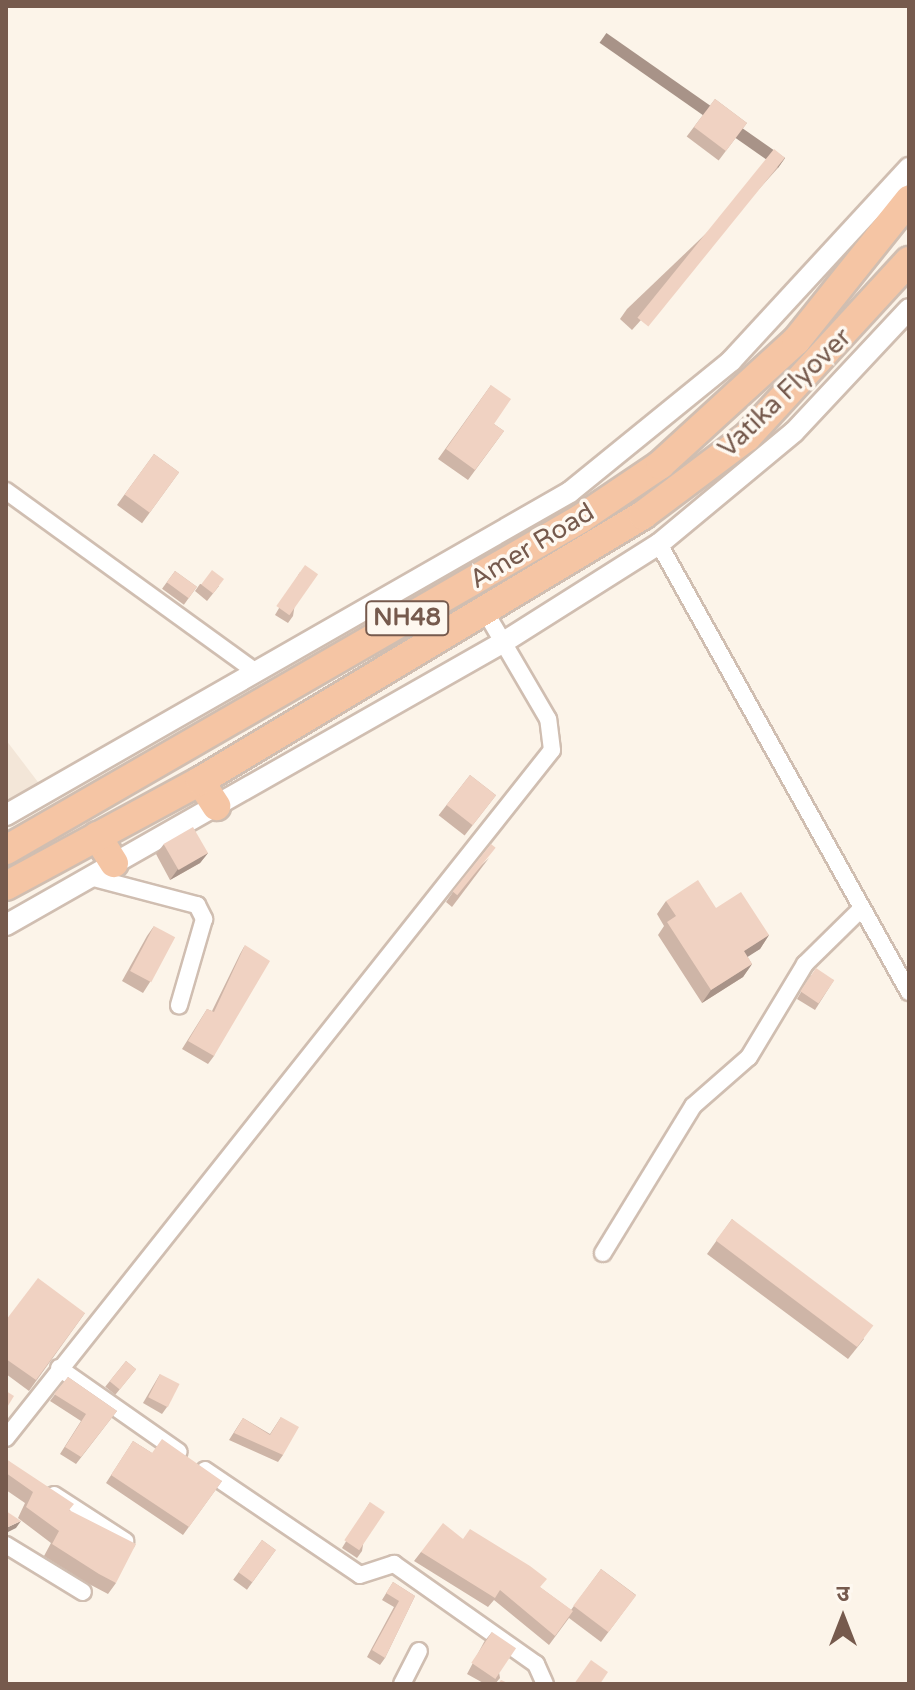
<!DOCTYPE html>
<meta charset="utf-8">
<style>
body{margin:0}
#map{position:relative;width:915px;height:1690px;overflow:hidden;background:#fcf4e9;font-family:"Varela Round","Noto Sans Devanagari",sans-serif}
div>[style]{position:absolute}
.residential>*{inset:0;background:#f3e6d8}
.roads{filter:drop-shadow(2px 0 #d0beb1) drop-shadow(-2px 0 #d0beb1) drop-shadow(0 2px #d0beb1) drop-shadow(0 -2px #d0beb1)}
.minor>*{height:16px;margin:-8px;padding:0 8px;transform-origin:8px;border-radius:8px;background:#fff}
.tertiary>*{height:20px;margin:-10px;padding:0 10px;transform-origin:10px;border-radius:10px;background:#fff}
.trunk>*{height:28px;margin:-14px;padding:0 14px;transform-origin:14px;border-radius:14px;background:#f5c5a4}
.wall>*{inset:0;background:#ceb5a7;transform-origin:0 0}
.shaded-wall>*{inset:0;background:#a89388;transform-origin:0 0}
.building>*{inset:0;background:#f0d2c2;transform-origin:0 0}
span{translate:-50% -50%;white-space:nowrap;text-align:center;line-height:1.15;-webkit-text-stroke:7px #fef8f0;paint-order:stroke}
.shield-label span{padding:2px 6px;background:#fef8f0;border:2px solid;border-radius:6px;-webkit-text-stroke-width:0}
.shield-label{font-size:24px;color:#765a4d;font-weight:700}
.street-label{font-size:26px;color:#765a4d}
.frame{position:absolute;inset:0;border:8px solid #765a4d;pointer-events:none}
.north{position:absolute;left:803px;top:1578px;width:80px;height:80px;-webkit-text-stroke:6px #fef8f0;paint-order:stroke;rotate:0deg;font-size:22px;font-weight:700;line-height:32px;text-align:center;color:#765a4d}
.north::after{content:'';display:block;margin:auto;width:28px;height:36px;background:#765a4d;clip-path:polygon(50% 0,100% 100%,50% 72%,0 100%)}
</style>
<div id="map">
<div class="residential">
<i style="clip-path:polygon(6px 740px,44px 790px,6px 812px)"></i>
</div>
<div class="roads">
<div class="minor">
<i style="left:6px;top:491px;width:309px;rotate:35.9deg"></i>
<i style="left:659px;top:544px;width:513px;rotate:60.84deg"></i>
<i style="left:90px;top:877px;width:111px;rotate:14.7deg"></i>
<i style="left:197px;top:905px;width:16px;rotate:63deg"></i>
<i style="left:204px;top:919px;width:90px;rotate:106.2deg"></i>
<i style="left:603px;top:1253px;width:172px;rotate:-58.5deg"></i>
<i style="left:693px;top:1106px;width:74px;rotate:-41.2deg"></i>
<i style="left:749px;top:1057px;width:109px;rotate:-58.9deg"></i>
<i style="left:805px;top:964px;width:77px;rotate:-44.5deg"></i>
<i style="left:59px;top:1368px;width:146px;rotate:35deg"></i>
<i style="left:6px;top:1438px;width:878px;rotate:-51.56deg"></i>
<i style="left:552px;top:750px;width:31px;rotate:-97deg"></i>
<i style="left:548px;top:719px;width:123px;rotate:-120.3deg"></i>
<i style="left:205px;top:1470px;width:187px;rotate:34.1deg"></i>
<i style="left:360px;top:1575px;width:36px;rotate:-18deg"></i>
<i style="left:394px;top:1564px;width:174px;rotate:35.2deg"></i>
<i style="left:536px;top:1664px;width:22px;rotate:66deg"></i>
<i style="left:54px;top:1495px;width:85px;rotate:32.9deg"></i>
<i style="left:6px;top:1545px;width:90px;rotate:31.4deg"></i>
<i style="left:402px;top:1684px;width:37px;rotate:-63deg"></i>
</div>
<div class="tertiary">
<i style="left:6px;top:815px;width:650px;rotate:-29.8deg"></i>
<i style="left:570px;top:492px;width:208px;rotate:-39.1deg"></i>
<i style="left:731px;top:361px;width:263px;rotate:-47.3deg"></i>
<i style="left:6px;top:925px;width:576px;rotate:-29.63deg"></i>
<i style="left:507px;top:640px;width:180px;rotate:-32.3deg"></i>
<i style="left:659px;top:544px;width:175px;rotate:-39.7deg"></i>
<i style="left:794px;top:432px;width:168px;rotate:-46.9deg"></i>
</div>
<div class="trunk">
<i style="left:200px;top:781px;width:30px;rotate:57deg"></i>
<i style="left:97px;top:836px;width:32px;rotate:58deg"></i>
<i style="left:6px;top:850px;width:663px;rotate:-29.97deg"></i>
<i style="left:580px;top:519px;width:97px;rotate:-34deg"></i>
<i style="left:660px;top:465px;width:184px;rotate:-42.4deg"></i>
<i style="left:796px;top:341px;width:181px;rotate:-51.3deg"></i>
<i style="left:6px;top:886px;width:221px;rotate:-28.4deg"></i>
<i style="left:200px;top:781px;width:517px;rotate:-30.98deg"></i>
<i style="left:643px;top:515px;width:130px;rotate:-36.9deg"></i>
<i style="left:747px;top:437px;width:239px;rotate:-47.4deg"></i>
</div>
</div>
<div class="wall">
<i style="left:715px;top:99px;width:40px;height:47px;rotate:37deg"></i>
<i style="clip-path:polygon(785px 158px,778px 168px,632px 330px,620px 319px,627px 309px)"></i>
<i style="clip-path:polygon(491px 385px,494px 424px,504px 431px,468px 480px,438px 459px)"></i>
<i style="left:154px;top:454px;width:31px;height:63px;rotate:36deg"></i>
<i style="left:175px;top:571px;width:27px;height:22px;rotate:36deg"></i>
<i style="clip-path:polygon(300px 572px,293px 616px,288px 623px,275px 615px)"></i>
<i style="clip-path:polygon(200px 584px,219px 586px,207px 601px,195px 591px)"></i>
<i style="left:470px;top:775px;width:33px;height:51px;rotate:38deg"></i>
<i style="clip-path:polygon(164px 844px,208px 853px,200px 863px,170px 880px,156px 854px)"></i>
<i style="clip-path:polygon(489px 858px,452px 907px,446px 902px,453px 892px)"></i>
<i style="clip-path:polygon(666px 901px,716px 908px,769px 935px,760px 949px,747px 956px,752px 964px,743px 977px,702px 1003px,658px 935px,664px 926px,657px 914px)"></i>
<i style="clip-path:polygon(154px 926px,150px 982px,143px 993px,122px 981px,147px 936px)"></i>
<i style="clip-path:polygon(245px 945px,214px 1056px,208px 1064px,182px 1049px,207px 1009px,212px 1011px,240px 954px)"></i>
<i style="clip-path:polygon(811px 975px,834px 980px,815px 1010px,797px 999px)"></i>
<i style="clip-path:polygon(732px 1219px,864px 1339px,848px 1359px,707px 1254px)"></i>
<i style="clip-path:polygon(85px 1313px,29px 1391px,6px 1374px,6px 1320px)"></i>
<i style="left:126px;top:1361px;width:13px;height:33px;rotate:39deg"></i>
<i style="clip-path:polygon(160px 1374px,167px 1407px,162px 1414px,143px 1403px)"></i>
<i style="clip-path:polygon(68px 1377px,117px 1411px,76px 1464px,60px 1454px,81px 1421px,50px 1401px)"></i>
<i style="clip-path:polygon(281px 1417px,283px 1455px,278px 1462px,229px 1440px,243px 1418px,270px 1434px)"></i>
<i style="clip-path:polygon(133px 1441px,152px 1453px,222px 1481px,183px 1535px,106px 1483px)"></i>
<i style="clip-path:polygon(6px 1459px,70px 1510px,116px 1583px,108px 1594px,91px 1585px,44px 1556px,51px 1543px,18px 1518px,25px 1503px,6px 1490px)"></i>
<i style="clip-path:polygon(370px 1502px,362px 1551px,357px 1558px,342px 1548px)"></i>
<i style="clip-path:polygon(463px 1539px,541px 1588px,571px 1610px,601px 1569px,636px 1595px,601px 1642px,569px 1618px,549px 1645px,494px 1600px,488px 1607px,414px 1561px,421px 1552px)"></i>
<i style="left:262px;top:1540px;width:17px;height:49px;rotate:36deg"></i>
<i style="clip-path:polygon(393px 1582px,415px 1596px,385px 1658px,380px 1665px,367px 1657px,394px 1607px,382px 1600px)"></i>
<i style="clip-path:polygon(492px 1632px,500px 1678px,495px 1684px,485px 1684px,467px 1674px,484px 1642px)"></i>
</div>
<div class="shaded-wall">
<i style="left:785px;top:158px;width:12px;height:218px;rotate:125deg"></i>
<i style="clip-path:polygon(208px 853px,200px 863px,170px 880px,178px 869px)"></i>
<i style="clip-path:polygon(769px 935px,760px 949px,735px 965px,744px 951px)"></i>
<i style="clip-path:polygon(752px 964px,743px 977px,702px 1003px,711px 990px)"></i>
<i style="clip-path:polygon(21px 1521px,16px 1528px,6px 1533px,6px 1528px)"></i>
</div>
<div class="building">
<i style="left:715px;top:99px;width:40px;height:35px;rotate:37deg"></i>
<i style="left:774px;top:149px;width:14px;height:217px;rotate:39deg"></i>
<i style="clip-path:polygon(491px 385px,511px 399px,494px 424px,504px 431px,475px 470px,446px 449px)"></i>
<i style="left:154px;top:454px;width:31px;height:50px;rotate:36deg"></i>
<i style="left:305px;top:565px;width:16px;height:50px;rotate:35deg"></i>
<i style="left:212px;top:570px;width:15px;height:18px;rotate:37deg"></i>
<i style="left:175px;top:571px;width:27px;height:14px;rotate:36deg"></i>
<i style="left:470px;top:775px;width:33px;height:38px;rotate:38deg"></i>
<i style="left:193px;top:827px;width:30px;height:34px;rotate:60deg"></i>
<i style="left:491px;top:844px;width:6px;height:61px;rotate:39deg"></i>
<i style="clip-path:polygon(698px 880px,716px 908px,741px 892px,769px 935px,744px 951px,752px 964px,711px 990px,667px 922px,676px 916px,666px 901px)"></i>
<i style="left:154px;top:926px;width:24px;height:51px;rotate:28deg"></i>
<i style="clip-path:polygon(245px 945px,270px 961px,214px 1056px,188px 1041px,207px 1009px,214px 1012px)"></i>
<i style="left:816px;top:968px;width:22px;height:28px;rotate:34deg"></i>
<i style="left:732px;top:1219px;width:177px;height:27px;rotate:37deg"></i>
<i style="clip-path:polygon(38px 1278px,85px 1313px,36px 1380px,6px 1359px,6px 1320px)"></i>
<i style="left:126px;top:1361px;width:13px;height:26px;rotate:39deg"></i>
<i style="left:160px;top:1374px;width:22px;height:26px;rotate:27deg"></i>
<i style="clip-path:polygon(68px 1377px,117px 1411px,81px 1457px,65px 1447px,86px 1414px,54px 1394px)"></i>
<i style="clip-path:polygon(6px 1391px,14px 1396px,6px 1409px)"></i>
<i style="clip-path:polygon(281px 1417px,299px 1427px,283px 1455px,234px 1433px,243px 1418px,270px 1435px)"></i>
<i style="clip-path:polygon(162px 1439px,222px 1481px,189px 1527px,111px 1475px,133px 1441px,152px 1453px)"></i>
<i style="clip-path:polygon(6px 1459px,74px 1504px,69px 1510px,136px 1544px,116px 1583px,99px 1574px,52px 1544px,59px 1531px,26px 1507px,33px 1492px,6px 1473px)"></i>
<i style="left:370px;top:1502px;width:18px;height:46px;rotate:34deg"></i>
<i style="clip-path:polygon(6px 1511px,21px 1521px,6px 1528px)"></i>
<i style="clip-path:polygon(443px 1523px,463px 1539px,470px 1529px,530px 1566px,547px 1579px,540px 1587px,573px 1611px,555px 1636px,500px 1590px,495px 1598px,421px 1552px)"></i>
<i style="left:262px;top:1540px;width:17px;height:40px;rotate:36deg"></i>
<i style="left:601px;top:1569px;width:44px;height:46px;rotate:37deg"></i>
<i style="clip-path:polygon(393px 1582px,415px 1596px,385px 1658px,372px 1650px,399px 1601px,386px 1593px)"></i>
<i style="left:492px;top:1632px;width:29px;height:37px;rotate:34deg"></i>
<i style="clip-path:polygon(591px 1660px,608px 1672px,600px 1684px,574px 1684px)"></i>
<i style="clip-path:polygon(501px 1680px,510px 1684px,498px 1684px)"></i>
</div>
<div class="shield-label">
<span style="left:407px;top:618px">NH48</span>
</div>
<div class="street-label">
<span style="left:785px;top:393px;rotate:-44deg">Vatika Flyover</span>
<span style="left:532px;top:546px;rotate:-31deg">Amer Road</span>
</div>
<div class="frame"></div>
<div class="north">उ</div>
</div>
